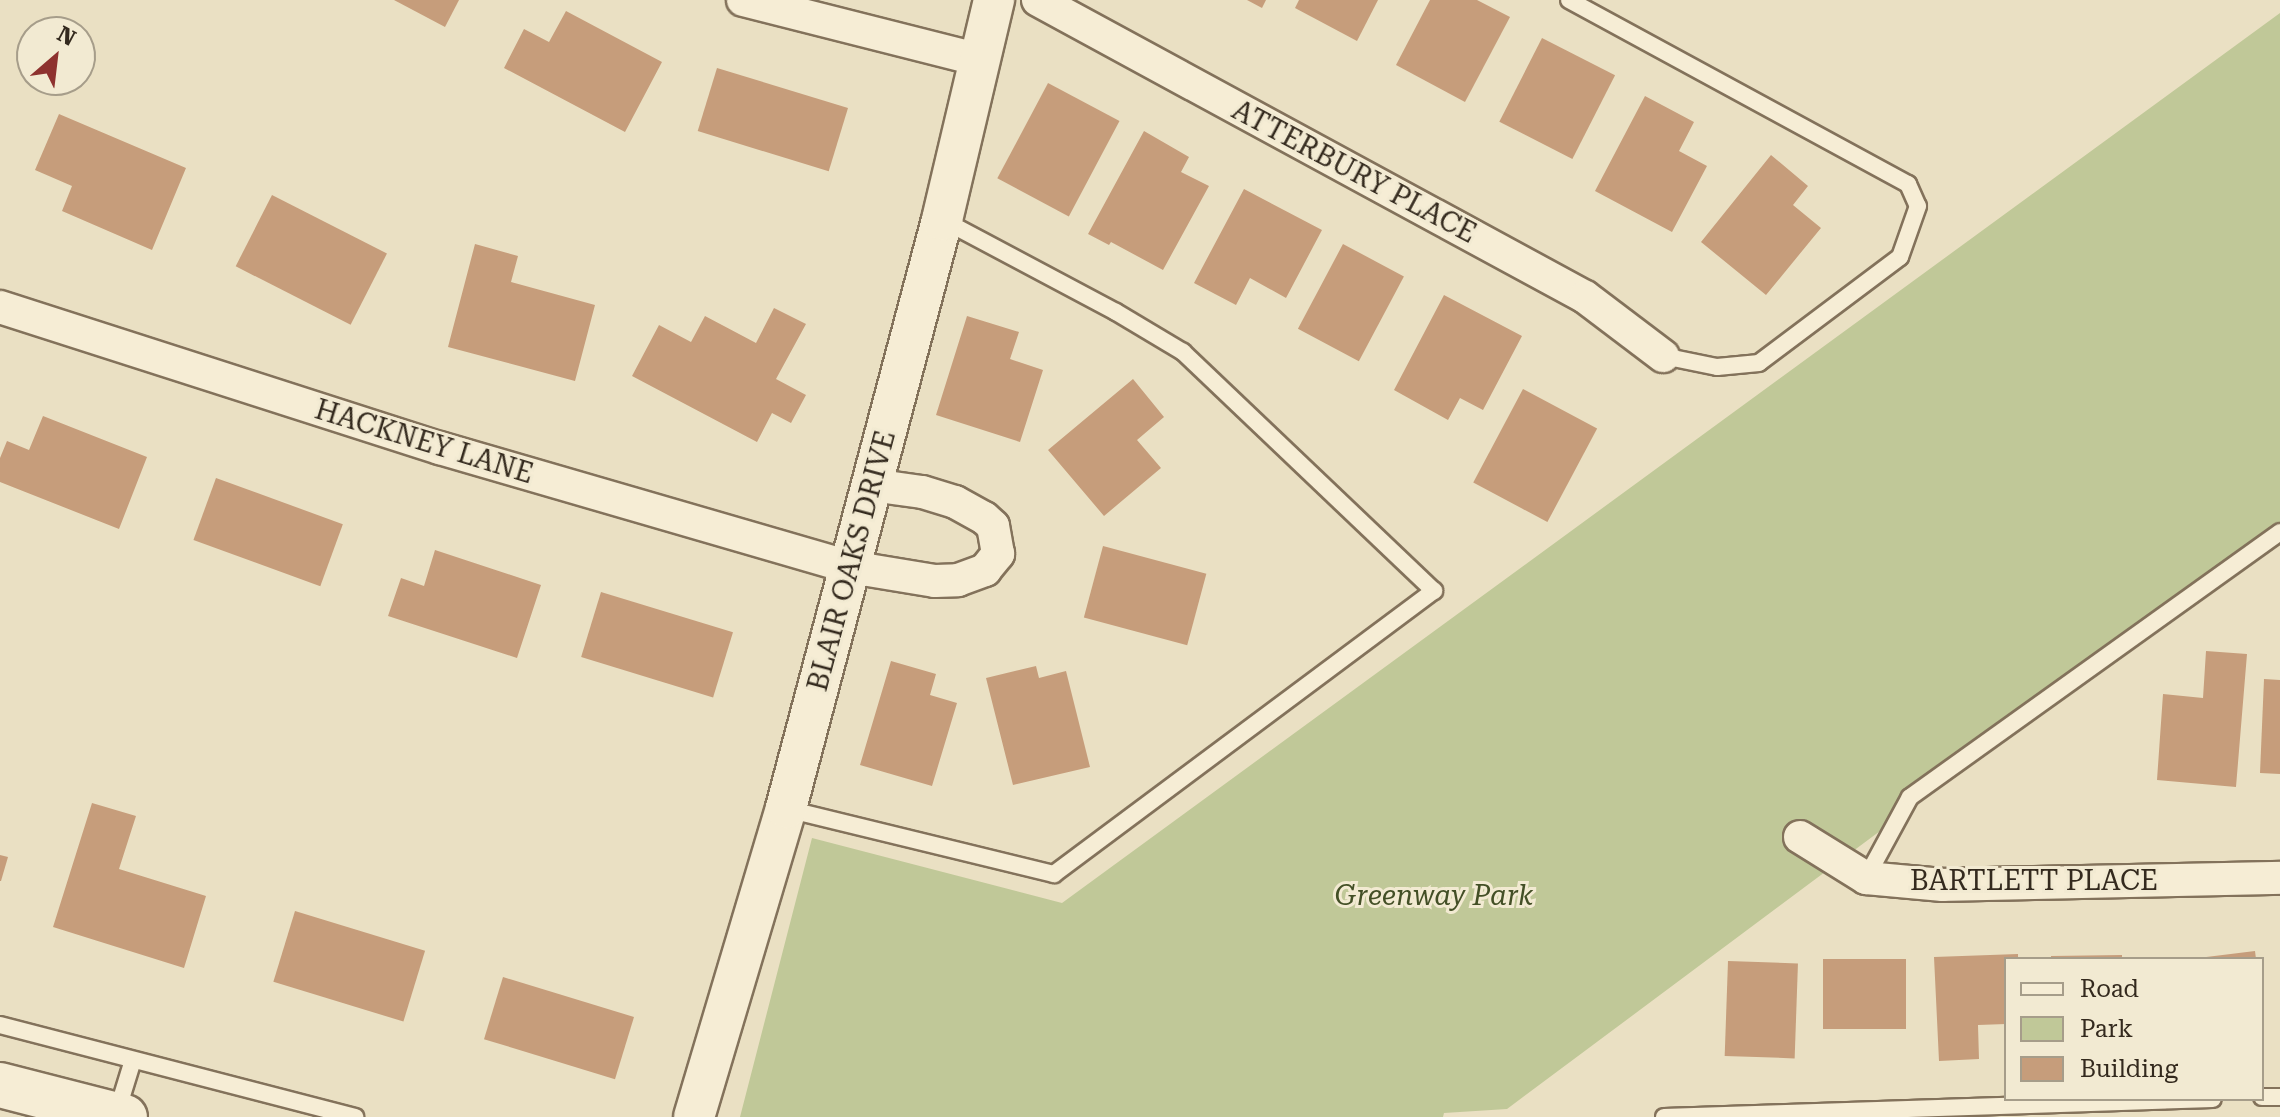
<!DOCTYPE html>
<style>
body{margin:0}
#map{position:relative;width:2280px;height:1117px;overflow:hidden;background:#eae0c3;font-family:"Roboto Serif",serif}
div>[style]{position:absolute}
.green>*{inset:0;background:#c0c898}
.building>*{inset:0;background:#c69d7b;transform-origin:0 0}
.roads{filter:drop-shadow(2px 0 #83725b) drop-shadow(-2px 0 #83725b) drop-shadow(0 2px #83725b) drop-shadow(0 -2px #83725b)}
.service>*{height:16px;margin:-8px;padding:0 8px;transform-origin:8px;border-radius:8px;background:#f6edd5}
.minor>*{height:32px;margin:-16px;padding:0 16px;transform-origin:16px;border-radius:16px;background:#f6edd5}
.tertiary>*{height:40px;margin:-20px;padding:0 20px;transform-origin:20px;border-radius:20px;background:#f6edd5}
.secondary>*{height:44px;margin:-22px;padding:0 22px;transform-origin:22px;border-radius:22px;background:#f6edd5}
span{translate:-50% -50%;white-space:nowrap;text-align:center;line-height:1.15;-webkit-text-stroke:6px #f2ead2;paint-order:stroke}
.street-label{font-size:28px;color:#342a1e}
.park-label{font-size:28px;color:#434f26;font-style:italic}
.legend{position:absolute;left:2004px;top:957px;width:260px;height:144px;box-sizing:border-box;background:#f2ead2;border:2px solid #a69d8a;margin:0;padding:10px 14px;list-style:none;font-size:24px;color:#342a1e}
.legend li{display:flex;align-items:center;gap:16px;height:40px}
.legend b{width:40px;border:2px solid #a69d8a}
.north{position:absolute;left:16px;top:16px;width:80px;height:80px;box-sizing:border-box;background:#f2ead2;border:2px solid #a69d8a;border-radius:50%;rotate:28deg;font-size:22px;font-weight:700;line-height:32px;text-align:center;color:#342a1e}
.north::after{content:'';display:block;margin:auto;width:28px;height:36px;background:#8e322f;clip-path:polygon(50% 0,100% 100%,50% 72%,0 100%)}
</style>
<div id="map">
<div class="green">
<i style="clip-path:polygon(2280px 13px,2280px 533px,1507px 1109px,1444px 1113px,1443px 1117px,740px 1117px,812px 838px,1062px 903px)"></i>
</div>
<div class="building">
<i style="clip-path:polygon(394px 0,459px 0,445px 27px)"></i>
<i style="clip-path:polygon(1247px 0,1266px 0,1262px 8px)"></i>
<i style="clip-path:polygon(1299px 0,1378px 0,1357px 41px,1295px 8px)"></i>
<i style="clip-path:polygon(1430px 0,1477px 0,1510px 17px,1465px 102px,1396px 65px)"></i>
<i style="clip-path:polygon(566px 11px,662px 62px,625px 132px,504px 68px,524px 29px,549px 42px)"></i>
<i style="left:1542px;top:38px;width:82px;height:94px;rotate:27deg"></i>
<i style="left:717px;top:68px;width:137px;height:66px;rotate:17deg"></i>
<i style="left:1048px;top:83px;width:81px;height:108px;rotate:28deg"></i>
<i style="clip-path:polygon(1645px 96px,1694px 122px,1679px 151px,1707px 166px,1672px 232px,1595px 191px)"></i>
<i style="clip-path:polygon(59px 114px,186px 168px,152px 250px,62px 211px,72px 186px,35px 170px)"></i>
<i style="clip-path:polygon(1144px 131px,1189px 157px,1181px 172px,1209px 186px,1163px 270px,1111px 242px,1109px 245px,1088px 234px)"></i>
<i style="clip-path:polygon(1771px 155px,1808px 186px,1793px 205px,1821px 228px,1766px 295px,1701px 242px)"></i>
<i style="clip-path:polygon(1244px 189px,1322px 230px,1286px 298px,1250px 278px,1236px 305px,1194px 283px)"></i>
<i style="left:272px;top:195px;width:129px;height:80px;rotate:27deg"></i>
<i style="clip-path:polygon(475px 244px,518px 256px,511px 282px,595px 305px,575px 381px,448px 347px)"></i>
<i style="left:1343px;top:244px;width:69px;height:96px;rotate:28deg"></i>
<i style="clip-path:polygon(1444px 295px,1522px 336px,1483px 410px,1460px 398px,1448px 420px,1394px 390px)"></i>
<i style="clip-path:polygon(774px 308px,806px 324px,776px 379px,806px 395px,791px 423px,772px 413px,757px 442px,632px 376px,659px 325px,691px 342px,705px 316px,756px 343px)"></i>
<i style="clip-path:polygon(967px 316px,1019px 332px,1010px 359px,1043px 370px,1020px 442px,936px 415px)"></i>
<i style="clip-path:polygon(1133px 379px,1164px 417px,1137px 440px,1161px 468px,1104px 516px,1048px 450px)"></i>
<i style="left:1523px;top:389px;width:84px;height:106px;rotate:28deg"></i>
<i style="clip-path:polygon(43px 416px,147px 457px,119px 529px,0 482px,0 458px,7px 441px,29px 450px)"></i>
<i style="left:216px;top:478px;width:135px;height:66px;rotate:20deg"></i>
<i style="left:1103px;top:546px;width:107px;height:74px;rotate:15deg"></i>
<i style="clip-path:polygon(435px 550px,541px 585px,517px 658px,388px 616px,401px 578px,424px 586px)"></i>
<i style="left:601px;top:592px;width:138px;height:68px;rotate:17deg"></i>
<i style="clip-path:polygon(2206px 651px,2247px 654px,2236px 787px,2157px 780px,2163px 694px,2203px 698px)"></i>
<i style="clip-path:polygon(891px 661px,936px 674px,930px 695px,957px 703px,932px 786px,860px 765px)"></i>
<i style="clip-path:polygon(1036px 666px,1039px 678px,1066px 671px,1090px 767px,1013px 785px,986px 678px)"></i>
<i style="clip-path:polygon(2264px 679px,2280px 680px,2280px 774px,2260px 773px)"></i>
<i style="clip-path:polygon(92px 803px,136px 816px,119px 869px,206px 896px,184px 968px,53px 927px)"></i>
<i style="clip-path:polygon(0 855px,8px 857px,1px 881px,0 881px)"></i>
<i style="left:295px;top:911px;width:136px;height:74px;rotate:17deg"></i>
<i style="left:2255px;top:951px;width:8px;height:88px;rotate:83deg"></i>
<i style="clip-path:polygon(2018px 954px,2018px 959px,2006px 959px,2006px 1024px,1978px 1025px,1979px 1059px,1939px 1061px,1934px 957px)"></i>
<i style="clip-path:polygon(2122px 955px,2122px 959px,2051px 959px,2051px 956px)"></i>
<i style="left:1823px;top:959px;width:83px;height:70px"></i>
<i style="left:1728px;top:961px;width:70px;height:95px;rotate:2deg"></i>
<i style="left:503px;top:977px;width:137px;height:65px;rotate:17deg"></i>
</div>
<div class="roads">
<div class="service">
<i style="left:1569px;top:0;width:386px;rotate:28.5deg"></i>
<i style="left:1908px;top:184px;width:24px;rotate:66deg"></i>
<i style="left:1918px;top:206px;width:54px;rotate:109.4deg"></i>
<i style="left:1900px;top:257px;width:176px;rotate:143.1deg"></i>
<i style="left:1759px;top:363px;width:42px;rotate:174.6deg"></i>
<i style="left:1717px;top:367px;width:55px;rotate:-168.5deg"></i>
<i style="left:787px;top:809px;width:275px;rotate:13.7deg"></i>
<i style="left:1054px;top:874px;width:474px;rotate:-36.7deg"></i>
<i style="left:1434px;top:591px;width:347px;rotate:-136.4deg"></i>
<i style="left:1183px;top:352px;width:78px;rotate:-149.2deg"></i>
<i style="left:1116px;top:312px;width:196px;rotate:-152deg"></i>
<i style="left:1866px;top:878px;width:92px;rotate:-61.5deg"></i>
<i style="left:1910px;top:797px;width:455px;rotate:-35.6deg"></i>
<i style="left:0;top:1025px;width:367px;rotate:14.5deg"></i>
<i style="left:2262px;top:1097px;width:18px"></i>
<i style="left:117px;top:1112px;width:54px;rotate:-72.9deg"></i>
<i style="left:1664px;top:1117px;width:549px;rotate:-1.88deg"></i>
</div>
<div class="minor">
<i style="left:743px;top:0;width:241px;rotate:14.2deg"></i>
<i style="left:1038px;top:0;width:622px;rotate:28.5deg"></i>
<i style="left:1585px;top:297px;width:98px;rotate:37.1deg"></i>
<i style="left:0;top:307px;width:462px;rotate:17.8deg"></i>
<i style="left:440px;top:448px;width:427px;rotate:16.2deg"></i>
<i style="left:850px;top:567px;width:86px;rotate:9.4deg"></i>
<i style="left:935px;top:581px;width:23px;rotate:-2deg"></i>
<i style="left:958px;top:580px;width:29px;rotate:-20deg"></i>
<i style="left:985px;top:570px;width:21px;rotate:-51deg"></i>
<i style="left:998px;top:554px;width:28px;rotate:-100deg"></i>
<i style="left:993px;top:526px;width:12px;rotate:-138deg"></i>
<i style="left:984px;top:518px;width:33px;rotate:-151deg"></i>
<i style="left:955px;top:502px;width:34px;rotate:-163deg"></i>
<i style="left:922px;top:492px;width:50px;rotate:-172deg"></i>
<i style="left:1800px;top:837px;width:78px;rotate:31.8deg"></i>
<i style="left:1866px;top:878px;width:77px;rotate:5.2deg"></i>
<i style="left:1943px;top:885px;width:337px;rotate:-1.2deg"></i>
</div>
<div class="tertiary">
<i style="left:694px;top:1117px;width:322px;rotate:-73.4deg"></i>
<i style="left:786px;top:808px;width:608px;rotate:-75.14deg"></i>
<i style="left:942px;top:220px;width:226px;rotate:-76.7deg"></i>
</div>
<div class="secondary">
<i style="left:0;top:1085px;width:129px;rotate:14.4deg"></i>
</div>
</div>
<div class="street-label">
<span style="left:1354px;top:172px;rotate:28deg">ATTERBURY PLACE</span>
<span style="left:424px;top:442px;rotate:17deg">HACKNEY LANE</span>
<span style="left:852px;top:561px;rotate:-75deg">BLAIR OAKS DRIVE</span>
<span style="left:2034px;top:881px">BARTLETT PLACE</span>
</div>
<div class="park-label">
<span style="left:1434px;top:896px">Greenway Park</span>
</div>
<ul class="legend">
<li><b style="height:10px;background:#f6edd5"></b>Road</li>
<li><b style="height:22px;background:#c0c898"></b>Park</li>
<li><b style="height:22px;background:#c69d7b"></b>Building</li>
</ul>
<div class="north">N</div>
</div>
